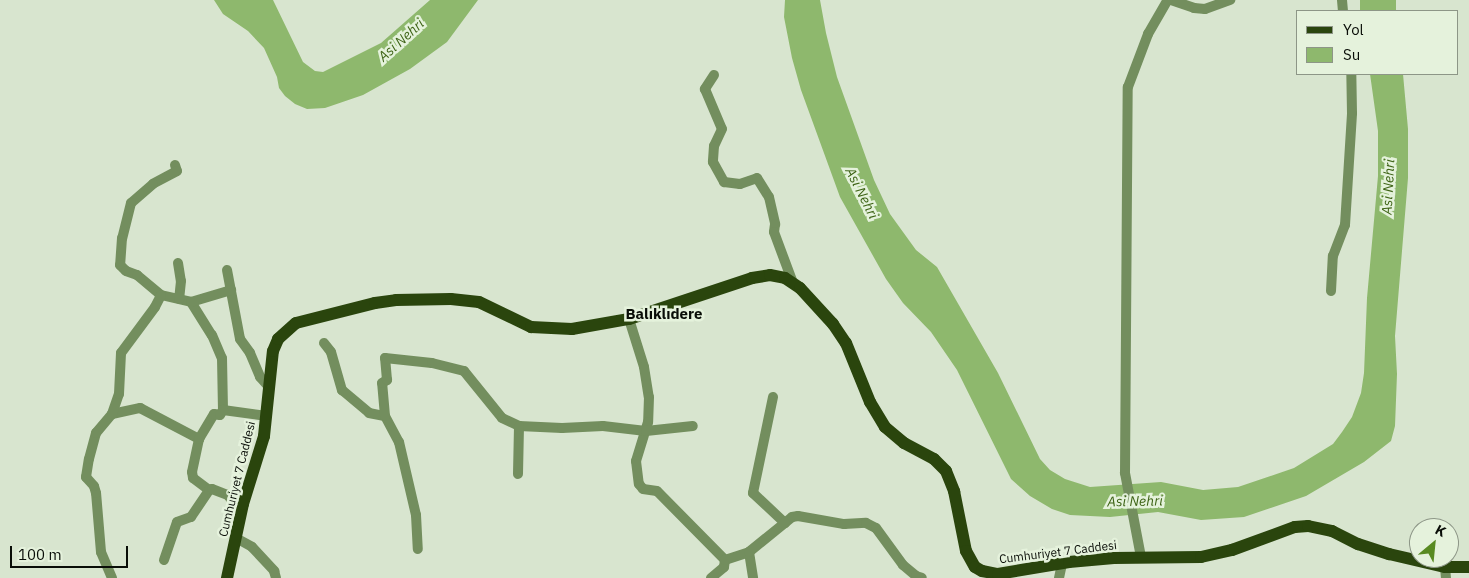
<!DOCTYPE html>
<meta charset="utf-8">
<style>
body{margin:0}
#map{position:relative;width:1469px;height:578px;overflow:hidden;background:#d8e5cf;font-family:"IBM Plex Sans",sans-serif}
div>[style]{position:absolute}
.water>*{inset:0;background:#8eb86d;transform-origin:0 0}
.minor>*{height:10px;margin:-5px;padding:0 5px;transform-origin:5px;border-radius:5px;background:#738e5e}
.major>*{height:12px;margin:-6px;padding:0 6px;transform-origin:6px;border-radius:6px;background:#2a450d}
span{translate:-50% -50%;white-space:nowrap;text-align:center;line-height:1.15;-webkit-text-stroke:5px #e5f2dc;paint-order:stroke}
.street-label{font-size:12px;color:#090d07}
.water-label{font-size:14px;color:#3d6315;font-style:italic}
.quarter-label{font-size:15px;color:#090d07;font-weight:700}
.legend{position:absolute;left:1296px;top:10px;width:162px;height:65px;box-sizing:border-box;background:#e5f2dc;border:1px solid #8d9687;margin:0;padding:6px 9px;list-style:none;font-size:15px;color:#090d07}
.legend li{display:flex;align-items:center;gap:10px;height:25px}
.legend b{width:25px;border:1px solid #8d9687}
.north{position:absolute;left:1409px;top:518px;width:50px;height:50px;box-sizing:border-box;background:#e5f2dc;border:1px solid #8d9687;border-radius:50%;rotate:28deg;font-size:14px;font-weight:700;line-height:20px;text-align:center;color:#090d07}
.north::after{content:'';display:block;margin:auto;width:18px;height:22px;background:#588a21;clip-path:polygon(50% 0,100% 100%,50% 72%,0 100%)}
.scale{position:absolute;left:10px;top:546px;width:118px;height:22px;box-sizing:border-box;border:2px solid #090d07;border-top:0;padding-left:6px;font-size:15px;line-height:18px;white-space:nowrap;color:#090d07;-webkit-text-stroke:4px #e5f2dc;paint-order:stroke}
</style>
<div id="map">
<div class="water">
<i style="clip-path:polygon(214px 0,273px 0,303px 62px,315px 71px,323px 72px,381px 43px,430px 0,478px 0,447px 42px,410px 69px,363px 95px,325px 108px,307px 109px,295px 104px,285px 96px,279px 88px,277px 77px,264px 48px,248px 31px,223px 14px)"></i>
<i style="clip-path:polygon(785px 0,820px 0,826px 33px,837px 77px,874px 180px,890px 214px,916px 250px,937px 267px,998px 373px,1040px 459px,1050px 470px,1065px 479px,1090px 487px,1161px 482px,1203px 490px,1238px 487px,1294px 468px,1333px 444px,1342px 432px,1352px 417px,1361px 393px,1364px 373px,1367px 298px,1378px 176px,1378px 131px,1370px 74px,1403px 74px,1408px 129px,1408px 178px,1395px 336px,1397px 374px,1395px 426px,1391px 441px,1364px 462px,1306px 496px,1244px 517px,1201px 520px,1158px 512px,1110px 517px,1070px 515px,1052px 509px,1030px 496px,1011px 479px,957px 370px,931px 332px,903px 303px,886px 279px,840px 197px,801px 90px,792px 58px,784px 17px)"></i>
<i style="left:1360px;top:0;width:36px;height:11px"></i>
</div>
<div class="minor">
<i style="left:1171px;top:0;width:24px;rotate:19deg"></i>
<i style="left:1194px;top:8px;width:11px;rotate:5deg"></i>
<i style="left:1205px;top:9px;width:27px;rotate:-20deg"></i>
<i style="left:1342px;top:0;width:11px;rotate:85deg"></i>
<i style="left:714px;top:75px;width:17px;rotate:123deg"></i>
<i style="left:705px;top:89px;width:43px;rotate:67deg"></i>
<i style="left:722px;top:129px;width:19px;rotate:115deg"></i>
<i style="left:714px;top:146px;width:16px;rotate:94deg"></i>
<i style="left:713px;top:162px;width:23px;rotate:61deg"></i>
<i style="left:724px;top:182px;width:16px;rotate:7deg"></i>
<i style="left:740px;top:184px;width:18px;rotate:-19deg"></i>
<i style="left:757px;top:178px;width:22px;rotate:58deg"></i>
<i style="left:769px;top:197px;width:28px;rotate:77deg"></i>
<i style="left:775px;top:224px;width:8px;rotate:97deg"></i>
<i style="left:774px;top:232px;width:54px;rotate:69.6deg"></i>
<i style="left:175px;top:165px;width:6px;rotate:72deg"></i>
<i style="left:177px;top:171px;width:27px;rotate:152deg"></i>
<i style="left:153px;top:184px;width:29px;rotate:139deg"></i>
<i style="left:131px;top:203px;width:36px;rotate:104deg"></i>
<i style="left:122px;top:238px;width:27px;rotate:94deg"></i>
<i style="left:120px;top:265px;width:8px;rotate:45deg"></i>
<i style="left:126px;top:271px;width:12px;rotate:20deg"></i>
<i style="left:137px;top:275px;width:31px;rotate:40deg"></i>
<i style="left:161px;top:295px;width:31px;rotate:13deg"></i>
<i style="left:191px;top:302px;width:39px;rotate:58deg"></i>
<i style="left:212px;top:335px;width:25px;rotate:67deg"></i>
<i style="left:222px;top:358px;width:52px;rotate:88.9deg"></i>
<i style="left:223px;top:410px;width:44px;rotate:7.8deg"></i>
<i style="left:178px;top:263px;width:18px;rotate:81deg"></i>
<i style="left:181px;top:281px;width:18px;rotate:96deg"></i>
<i style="left:227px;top:270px;width:70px;rotate:79.3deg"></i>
<i style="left:240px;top:339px;width:17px;rotate:54deg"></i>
<i style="left:250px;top:353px;width:26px;rotate:67deg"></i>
<i style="left:260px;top:377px;width:12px;rotate:48deg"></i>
<i style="left:1331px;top:291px;width:35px;rotate:-87deg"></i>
<i style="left:1333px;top:256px;width:33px;rotate:-69deg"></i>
<i style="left:1345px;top:225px;width:112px;rotate:-86.4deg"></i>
<i style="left:1352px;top:113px;width:39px;rotate:-91deg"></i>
<i style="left:191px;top:302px;width:42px;rotate:-16.7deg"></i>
<i style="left:629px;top:319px;width:50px;rotate:72.6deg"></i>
<i style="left:644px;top:367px;width:30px;rotate:81deg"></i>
<i style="left:649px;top:397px;width:25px;rotate:92deg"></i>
<i style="left:648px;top:422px;width:41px;rotate:107.1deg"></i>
<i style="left:636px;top:461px;width:23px;rotate:83deg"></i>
<i style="left:639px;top:484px;width:6px;rotate:51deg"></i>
<i style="left:643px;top:489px;width:14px;rotate:8deg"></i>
<i style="left:657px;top:491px;width:97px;rotate:45.4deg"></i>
<i style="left:324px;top:343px;width:11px;rotate:52deg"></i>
<i style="left:331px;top:352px;width:40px;rotate:74deg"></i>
<i style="left:342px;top:390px;width:35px;rotate:40deg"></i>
<i style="left:369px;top:413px;width:16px;rotate:11deg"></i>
<i style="left:385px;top:416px;width:30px;rotate:62deg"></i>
<i style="left:399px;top:442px;width:75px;rotate:76.9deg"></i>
<i style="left:416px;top:515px;width:34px;rotate:87deg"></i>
<i style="left:773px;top:397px;width:98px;rotate:101.8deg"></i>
<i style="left:753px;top:493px;width:44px;rotate:43.2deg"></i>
<i style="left:112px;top:414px;width:29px;rotate:-12deg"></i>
<i style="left:140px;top:408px;width:67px;rotate:27.7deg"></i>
<i style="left:385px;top:416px;width:33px;rotate:-95deg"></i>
<i style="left:382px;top:383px;width:6px;rotate:-31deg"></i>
<i style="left:387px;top:380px;width:22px;rotate:-95deg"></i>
<i style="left:385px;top:358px;width:47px;rotate:6.1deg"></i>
<i style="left:432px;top:363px;width:33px;rotate:14deg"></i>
<i style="left:464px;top:371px;width:60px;rotate:51deg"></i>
<i style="left:502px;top:418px;width:19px;rotate:25deg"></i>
<i style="left:519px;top:426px;width:43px;rotate:2.7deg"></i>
<i style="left:562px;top:428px;width:41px;rotate:-2.8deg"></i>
<i style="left:603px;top:426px;width:43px;rotate:6.6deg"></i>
<i style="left:646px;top:431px;width:47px;rotate:-6.1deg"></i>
<i style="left:518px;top:474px;width:48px;rotate:-88.8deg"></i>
<i style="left:209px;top:490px;width:20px;rotate:-143deg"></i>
<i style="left:193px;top:478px;width:6px;rotate:-99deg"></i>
<i style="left:192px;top:472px;width:34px;rotate:-78deg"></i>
<i style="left:199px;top:439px;width:29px;rotate:-59deg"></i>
<i style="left:214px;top:414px;width:6px;rotate:9deg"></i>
<i style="left:220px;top:415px;width:6px;rotate:-59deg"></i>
<i style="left:236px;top:538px;width:18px;rotate:29deg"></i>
<i style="left:252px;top:547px;width:33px;rotate:47deg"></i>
<i style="left:274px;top:571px;width:7px;rotate:74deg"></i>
<i style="left:749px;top:552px;width:26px;rotate:81deg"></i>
<i style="left:1141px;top:557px;width:86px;rotate:-100.8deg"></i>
<i style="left:1125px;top:473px;width:386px;rotate:-89.6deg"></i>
<i style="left:1128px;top:87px;width:57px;rotate:-69.3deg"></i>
<i style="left:1148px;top:34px;width:39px;rotate:-60deg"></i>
<i style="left:164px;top:560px;width:40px;rotate:-71.1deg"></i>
<i style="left:177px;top:522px;width:15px;rotate:-20deg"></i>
<i style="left:191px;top:517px;width:32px;rotate:-56deg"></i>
<i style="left:209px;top:490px;width:3px;rotate:-18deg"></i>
<i style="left:212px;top:489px;width:17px;rotate:21deg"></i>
<i style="left:228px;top:495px;width:23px;rotate:56deg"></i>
<i style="left:1445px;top:567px;width:11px;rotate:85deg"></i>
<i style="left:112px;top:578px;width:28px;rotate:-113deg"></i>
<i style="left:101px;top:552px;width:59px;rotate:-94.8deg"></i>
<i style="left:96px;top:493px;width:7px;rotate:-106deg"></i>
<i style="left:94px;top:486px;width:12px;rotate:-132deg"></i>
<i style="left:86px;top:477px;width:18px;rotate:-81deg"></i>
<i style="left:89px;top:459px;width:27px;rotate:-75deg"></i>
<i style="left:96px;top:433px;width:25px;rotate:-50deg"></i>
<i style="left:112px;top:414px;width:21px;rotate:-71deg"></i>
<i style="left:119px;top:394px;width:41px;rotate:-87.2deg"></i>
<i style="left:121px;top:353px;width:57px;rotate:-53.5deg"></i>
<i style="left:155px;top:307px;width:13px;rotate:-63deg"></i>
<i style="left:711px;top:578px;width:17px;rotate:-40deg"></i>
<i style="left:724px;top:567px;width:7px;rotate:-82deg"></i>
<i style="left:725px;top:560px;width:25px;rotate:-18deg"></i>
<i style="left:749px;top:552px;width:55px;rotate:-39.1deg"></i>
<i style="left:792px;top:517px;width:6px;rotate:-9deg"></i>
<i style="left:798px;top:516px;width:47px;rotate:9.9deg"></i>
<i style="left:844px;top:524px;width:22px;rotate:-3deg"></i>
<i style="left:866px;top:523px;width:11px;rotate:27deg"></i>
<i style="left:876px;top:528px;width:46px;rotate:53.9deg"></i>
<i style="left:903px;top:565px;width:17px;rotate:40deg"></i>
<i style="left:916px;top:576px;width:6px;rotate:18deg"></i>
<i style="left:1059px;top:578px;width:14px;rotate:-78deg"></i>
</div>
<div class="major">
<i style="left:227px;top:578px;width:76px;rotate:-77.8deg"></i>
<i style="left:243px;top:504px;width:71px;rotate:-72.8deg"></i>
<i style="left:264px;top:436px;width:85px;rotate:-84deg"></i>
<i style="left:273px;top:351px;width:13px;rotate:-67deg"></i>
<i style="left:278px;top:339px;width:24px;rotate:-42deg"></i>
<i style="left:296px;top:323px;width:81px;rotate:-14.2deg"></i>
<i style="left:375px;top:303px;width:21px;rotate:-8deg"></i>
<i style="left:396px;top:300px;width:55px;rotate:-1deg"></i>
<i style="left:451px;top:299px;width:28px;rotate:6deg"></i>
<i style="left:479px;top:302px;width:58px;rotate:25.7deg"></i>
<i style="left:531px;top:327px;width:41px;rotate:2.8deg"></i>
<i style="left:572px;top:329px;width:58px;rotate:-10deg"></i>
<i style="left:629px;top:319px;width:130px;rotate:-18.4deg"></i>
<i style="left:752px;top:278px;width:18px;rotate:-9deg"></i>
<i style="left:770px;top:275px;width:15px;rotate:11deg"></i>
<i style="left:785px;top:278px;width:18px;rotate:34deg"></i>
<i style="left:800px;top:288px;width:49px;rotate:47.5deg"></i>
<i style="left:833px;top:324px;width:23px;rotate:56deg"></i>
<i style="left:846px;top:343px;width:64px;rotate:67.9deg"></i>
<i style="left:870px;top:402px;width:29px;rotate:59deg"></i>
<i style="left:885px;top:427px;width:25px;rotate:40deg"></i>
<i style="left:904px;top:443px;width:34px;rotate:28deg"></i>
<i style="left:934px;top:459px;width:17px;rotate:45deg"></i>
<i style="left:946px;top:471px;width:22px;rotate:68deg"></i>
<i style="left:954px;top:491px;width:61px;rotate:78.7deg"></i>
<i style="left:966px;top:551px;width:18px;rotate:61deg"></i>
<i style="left:975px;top:567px;width:8px;rotate:30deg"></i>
<i style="left:982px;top:571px;width:16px;rotate:11deg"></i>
<i style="left:998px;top:574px;width:72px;rotate:-9.6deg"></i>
<i style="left:1069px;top:562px;width:45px;rotate:-5.1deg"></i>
<i style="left:1114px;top:558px;width:87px;rotate:-0.7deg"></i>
<i style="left:1201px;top:557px;width:32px;rotate:-13deg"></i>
<i style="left:1232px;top:550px;width:67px;rotate:-20.1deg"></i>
<i style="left:1295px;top:527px;width:13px;rotate:-4deg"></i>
<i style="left:1308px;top:526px;width:25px;rotate:12deg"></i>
<i style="left:1332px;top:531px;width:29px;rotate:27deg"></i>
<i style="left:1358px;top:544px;width:33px;rotate:18deg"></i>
<i style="left:1389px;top:554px;width:57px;rotate:13.1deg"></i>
<i style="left:1445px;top:567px;width:24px"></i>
</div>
<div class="street-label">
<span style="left:237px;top:479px;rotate:-76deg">Cumhuriyet 7 Caddesi</span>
<span style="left:1058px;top:552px;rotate:-7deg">Cumhuriyet 7 Caddesi</span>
</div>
<div class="water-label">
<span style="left:401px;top:40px;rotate:-42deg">Asi Nehri</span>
<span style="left:1388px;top:187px;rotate:-87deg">Asi Nehri</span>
<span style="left:862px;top:193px;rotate:63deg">Asi Nehri</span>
<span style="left:1135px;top:501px;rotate:-1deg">Asi Nehri</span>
</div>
<div class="quarter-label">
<span style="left:664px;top:314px">Balıklıdere</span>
</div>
<ul class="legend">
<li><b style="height:6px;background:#2a450d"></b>Yol</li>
<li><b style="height:14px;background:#8eb86d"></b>Su</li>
</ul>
<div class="north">K</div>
<div class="scale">100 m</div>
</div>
